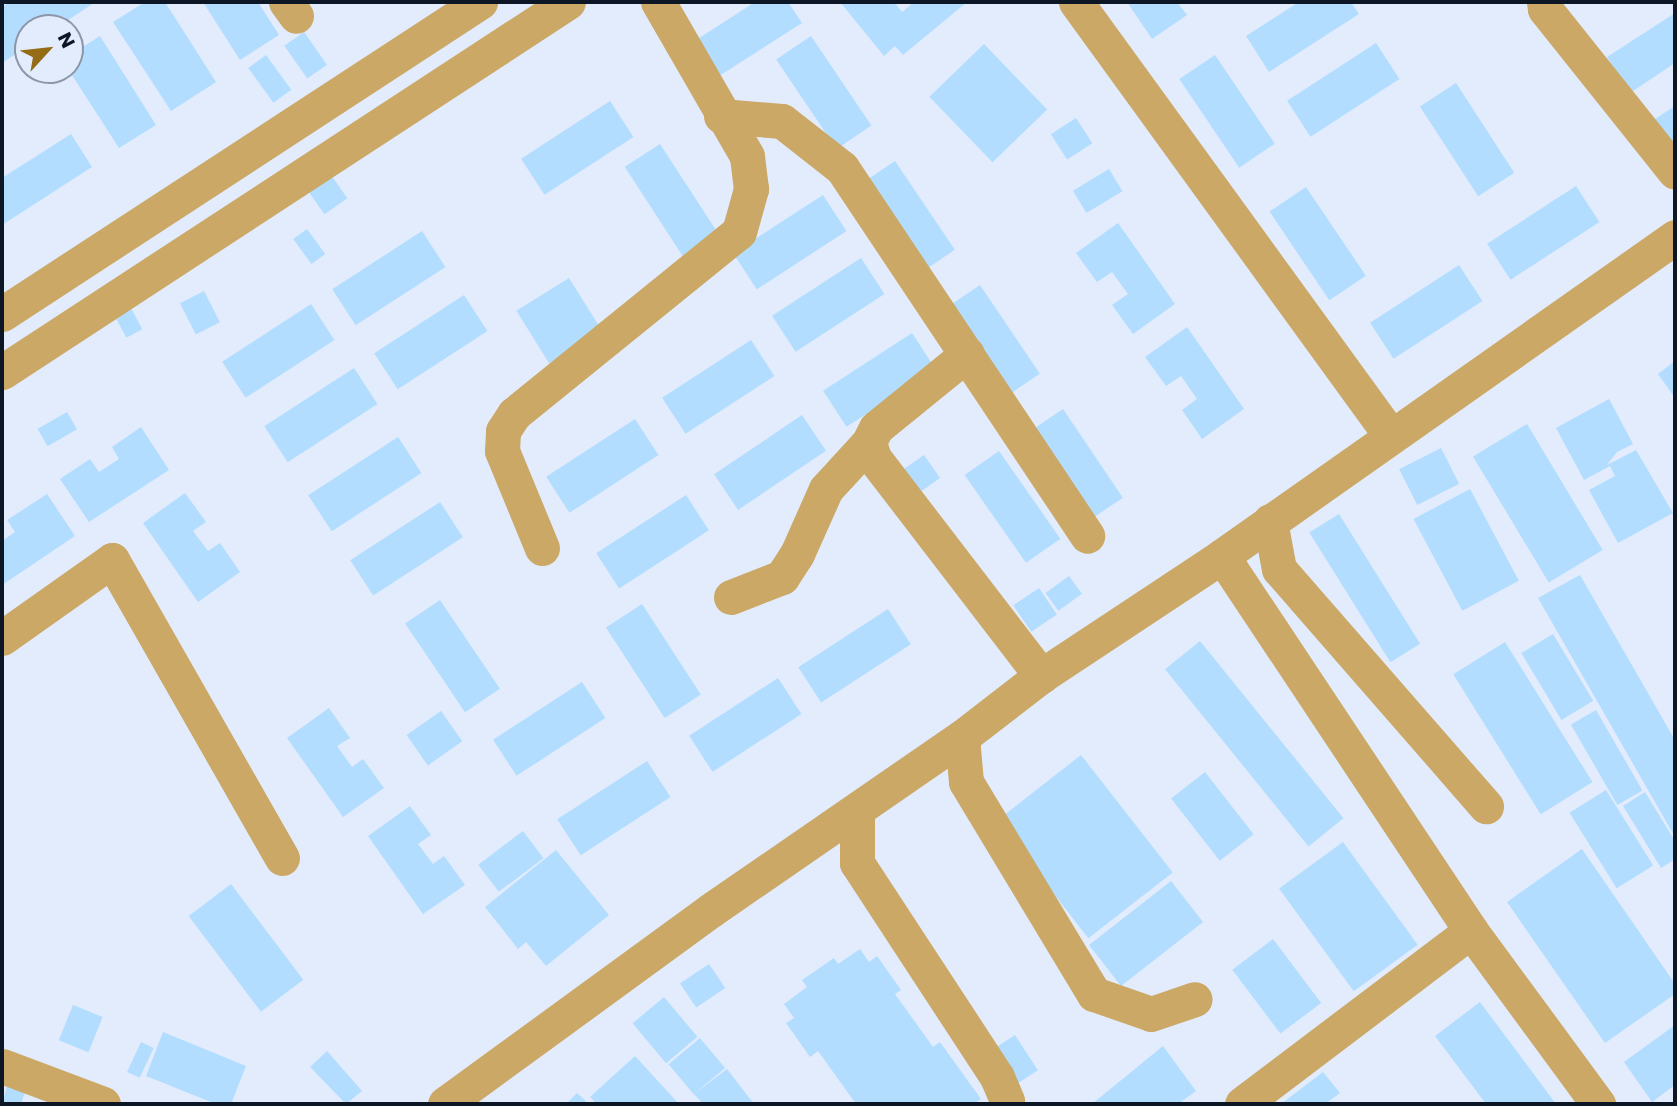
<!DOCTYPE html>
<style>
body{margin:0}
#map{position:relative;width:1677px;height:1106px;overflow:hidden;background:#e2ecfd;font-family:Poppins,sans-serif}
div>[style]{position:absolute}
.building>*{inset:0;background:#b2ddff;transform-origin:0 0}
.minor>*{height:35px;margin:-17.5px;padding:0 17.5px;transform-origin:17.5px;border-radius:17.5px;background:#cba866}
span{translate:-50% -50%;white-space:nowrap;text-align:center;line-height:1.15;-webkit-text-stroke:7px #e2ecfd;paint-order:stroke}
.frame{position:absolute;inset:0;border:4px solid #0d1625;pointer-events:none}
.north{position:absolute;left:14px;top:14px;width:70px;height:70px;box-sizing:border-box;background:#e2ecfd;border:2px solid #8d96a7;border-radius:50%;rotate:63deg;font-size:19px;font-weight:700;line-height:28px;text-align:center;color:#0d1625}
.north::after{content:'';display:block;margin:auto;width:24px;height:32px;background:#936c15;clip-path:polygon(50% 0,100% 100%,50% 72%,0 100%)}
</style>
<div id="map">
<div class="building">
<i style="clip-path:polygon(10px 2px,93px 2px,94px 3px,56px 28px,28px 28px,28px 46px,2px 63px,2px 7px)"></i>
<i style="clip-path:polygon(145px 2px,165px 2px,216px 82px,171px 111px,113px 22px)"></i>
<i style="clip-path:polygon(203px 2px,258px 2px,279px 35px,240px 60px)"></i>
<i style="clip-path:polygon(755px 2px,788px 2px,802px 23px,713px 80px,690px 44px)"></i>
<i style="clip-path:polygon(840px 2px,894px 2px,902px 12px,914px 2px,967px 2px,903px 55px,895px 46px,884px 56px)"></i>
<i style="clip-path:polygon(1127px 2px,1177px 2px,1187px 15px,1152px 39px)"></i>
<i style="clip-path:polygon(1299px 2px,1351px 2px,1359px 14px,1269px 72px,1246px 36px)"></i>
<i style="clip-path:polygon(1675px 13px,1675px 63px,1630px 93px,1607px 57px)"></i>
<i style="left:304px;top:32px;width:40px;height:24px;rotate:55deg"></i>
<i style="clip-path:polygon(100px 36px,156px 125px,119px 148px,70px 72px,70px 55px)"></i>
<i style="left:811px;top:36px;width:108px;height:42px;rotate:56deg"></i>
<i style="left:1376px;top:43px;width:43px;height:106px;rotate:57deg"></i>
<i style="left:984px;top:44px;width:91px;height:76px;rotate:46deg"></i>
<i style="left:266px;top:55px;width:43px;height:22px;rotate:54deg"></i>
<i style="left:1215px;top:55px;width:107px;height:43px;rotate:56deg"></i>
<i style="left:1456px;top:83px;width:107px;height:43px;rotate:57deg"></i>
<i style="left:610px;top:101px;width:43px;height:106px;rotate:57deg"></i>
<i style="clip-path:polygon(1675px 106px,1675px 157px,1652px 121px)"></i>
<i style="left:1076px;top:118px;width:30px;height:30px;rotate:57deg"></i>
<i style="clip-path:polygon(71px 134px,92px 167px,2px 225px,2px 178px)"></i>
<i style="left:660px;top:144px;width:108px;height:42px;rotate:57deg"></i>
<i style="left:895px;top:161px;width:107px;height:42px;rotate:56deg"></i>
<i style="left:1109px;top:169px;width:26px;height:42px;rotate:59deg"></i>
<i style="left:329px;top:172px;width:32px;height:28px;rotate:55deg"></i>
<i style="left:1576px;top:186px;width:43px;height:106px;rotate:57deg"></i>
<i style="left:1306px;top:187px;width:107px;height:44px;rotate:56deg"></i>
<i style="left:823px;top:195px;width:43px;height:107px;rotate:57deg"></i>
<i style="clip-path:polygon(1118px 223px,1175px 304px,1133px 334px,1112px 305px,1128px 294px,1112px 272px,1097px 282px,1076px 253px)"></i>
<i style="left:307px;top:229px;width:31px;height:17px;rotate:54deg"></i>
<i style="left:422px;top:231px;width:43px;height:107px;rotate:57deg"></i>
<i style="left:861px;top:258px;width:43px;height:106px;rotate:57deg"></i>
<i style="left:1459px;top:265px;width:43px;height:106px;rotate:57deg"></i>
<i style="left:569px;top:278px;width:62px;height:62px;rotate:58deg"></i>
<i style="left:980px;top:285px;width:107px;height:42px;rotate:56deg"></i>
<i style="left:204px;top:291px;width:35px;height:27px;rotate:63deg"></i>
<i style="left:464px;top:295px;width:43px;height:107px;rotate:57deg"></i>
<i style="left:311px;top:304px;width:43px;height:106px;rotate:57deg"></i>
<i style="left:131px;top:308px;width:24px;height:18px;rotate:62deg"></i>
<i style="clip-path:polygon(1187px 327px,1244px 409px,1202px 439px,1182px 410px,1197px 399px,1181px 376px,1166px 386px,1145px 357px)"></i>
<i style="left:912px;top:333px;width:43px;height:106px;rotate:57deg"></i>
<i style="left:751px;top:340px;width:43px;height:106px;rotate:57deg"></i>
<i style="clip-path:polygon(1675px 361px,1675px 398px,1658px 374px)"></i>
<i style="left:354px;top:368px;width:43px;height:107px;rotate:57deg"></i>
<i style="clip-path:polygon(1609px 399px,1633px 444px,1617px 452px,1607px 465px,1636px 450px,1673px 513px,1618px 543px,1589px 490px,1615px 476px,1610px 466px,1584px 480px,1556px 428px)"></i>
<i style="left:1063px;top:409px;width:107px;height:42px;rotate:56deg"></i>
<i style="left:67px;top:412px;width:20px;height:34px;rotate:60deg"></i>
<i style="left:802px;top:415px;width:43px;height:106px;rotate:56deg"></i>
<i style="left:635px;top:419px;width:43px;height:106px;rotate:57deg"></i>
<i style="left:1527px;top:424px;width:147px;height:63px;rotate:59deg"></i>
<i style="clip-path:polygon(141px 427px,169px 470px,89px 522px,60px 479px,90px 459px,99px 472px,119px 459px,112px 447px)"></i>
<i style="left:398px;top:437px;width:43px;height:107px;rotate:57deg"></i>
<i style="left:1441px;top:448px;width:40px;height:47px;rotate:63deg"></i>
<i style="left:999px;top:451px;width:107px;height:42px;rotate:55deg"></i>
<i style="left:924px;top:455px;width:28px;height:37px;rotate:55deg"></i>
<i style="left:1470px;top:489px;width:104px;height:64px;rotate:62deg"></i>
<i style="clip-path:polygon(185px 493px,206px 522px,193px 531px,208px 551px,220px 543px,240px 572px,198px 602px,143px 523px)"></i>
<i style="clip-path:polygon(47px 494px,75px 536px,2px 585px,2px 541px,15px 532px,7px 520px)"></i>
<i style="left:686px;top:495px;width:42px;height:107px;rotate:57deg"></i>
<i style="left:440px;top:502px;width:42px;height:107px;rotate:57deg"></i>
<i style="left:1339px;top:514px;width:153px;height:35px;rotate:58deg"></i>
<i style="clip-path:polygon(1580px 575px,1675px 740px,1675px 837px,1538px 598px)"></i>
<i style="left:1069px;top:576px;width:22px;height:29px;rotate:54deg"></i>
<i style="left:1039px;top:588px;width:32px;height:31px;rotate:56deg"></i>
<i style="left:440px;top:600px;width:107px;height:42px;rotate:56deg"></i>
<i style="left:642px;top:604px;width:108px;height:43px;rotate:57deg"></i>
<i style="left:888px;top:609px;width:42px;height:107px;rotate:57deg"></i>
<i style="left:1553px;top:634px;width:78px;height:37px;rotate:59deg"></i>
<i style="left:1200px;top:641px;width:228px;height:45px;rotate:51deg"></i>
<i style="left:1505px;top:642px;width:165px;height:61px;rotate:58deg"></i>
<i style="left:778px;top:678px;width:43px;height:106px;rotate:57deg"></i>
<i style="left:582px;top:682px;width:43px;height:106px;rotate:57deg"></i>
<i style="clip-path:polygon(329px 708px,350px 738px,337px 746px,352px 767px,363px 759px,384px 788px,343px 817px,287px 738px)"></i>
<i style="left:1596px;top:710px;width:93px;height:29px;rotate:60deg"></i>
<i style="left:441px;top:711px;width:37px;height:42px;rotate:55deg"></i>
<i style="left:1081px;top:755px;width:149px;height:107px;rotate:52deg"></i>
<i style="left:647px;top:761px;width:43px;height:107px;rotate:57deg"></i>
<i style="left:1205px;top:772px;width:79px;height:43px;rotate:52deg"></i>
<i style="left:1606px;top:790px;width:89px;height:43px;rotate:58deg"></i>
<i style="clip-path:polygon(1645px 792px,1675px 841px,1675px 859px,1661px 868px,1623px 806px)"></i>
<i style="clip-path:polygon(410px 806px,431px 835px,418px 844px,433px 864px,444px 856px,465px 885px,423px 914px,368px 836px)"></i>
<i style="left:523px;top:831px;width:34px;height:56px;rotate:53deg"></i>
<i style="left:1343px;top:842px;width:127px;height:79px;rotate:54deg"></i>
<i style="clip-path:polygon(1582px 849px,1675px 984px,1675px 994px,1605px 1043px,1507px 902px)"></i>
<i style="clip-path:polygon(556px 850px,609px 915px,546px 966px,526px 942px,518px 949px,485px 907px)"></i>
<i style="left:1171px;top:881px;width:52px;height:104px;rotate:52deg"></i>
<i style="left:231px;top:884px;width:120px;height:53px;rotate:53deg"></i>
<i style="left:1273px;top:939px;width:80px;height:51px;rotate:53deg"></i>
<i style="clip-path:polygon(860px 949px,869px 962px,877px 956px,901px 990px,895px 994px,933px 1047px,940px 1042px,981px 1099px,973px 1104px,856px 1104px,818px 1051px,810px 1057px,786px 1023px,794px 1018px,784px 1004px,807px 987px,802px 980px,834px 958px,838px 964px)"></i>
<i style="left:709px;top:964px;width:29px;height:35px;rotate:56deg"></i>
<i style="left:664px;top:997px;width:52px;height:41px;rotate:50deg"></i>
<i style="clip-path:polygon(1480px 1002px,1556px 1104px,1486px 1104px,1435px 1036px)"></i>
<i style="left:73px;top:1005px;width:32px;height:38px;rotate:22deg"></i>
<i style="clip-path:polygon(1675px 1025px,1675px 1085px,1652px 1102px,1624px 1062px)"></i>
<i style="clip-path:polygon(163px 1032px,246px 1066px,231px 1104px,216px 1104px,146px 1076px)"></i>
<i style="left:1015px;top:1035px;width:42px;height:32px;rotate:57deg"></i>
<i style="left:700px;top:1038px;width:39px;height:41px;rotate:50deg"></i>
<i style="left:141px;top:1042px;width:14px;height:33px;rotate:25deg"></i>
<i style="clip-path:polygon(1163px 1046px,1196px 1091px,1178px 1104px,1092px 1104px)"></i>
<i style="clip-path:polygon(327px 1051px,362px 1091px,346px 1104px,310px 1067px)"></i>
<i style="clip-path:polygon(635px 1056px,679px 1104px,597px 1104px,590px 1097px)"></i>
<i style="clip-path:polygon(727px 1069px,754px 1104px,703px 1104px,694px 1094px)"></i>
<i style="clip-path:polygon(1323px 1072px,1340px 1093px,1325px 1104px,1281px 1104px)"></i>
<i style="clip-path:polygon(7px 1086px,25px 1092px,21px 1104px,2px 1104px)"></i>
<i style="clip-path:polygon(577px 1093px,589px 1104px,566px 1104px)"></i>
</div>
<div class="minor">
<i style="left:286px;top:2px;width:17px;rotate:54deg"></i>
<i style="left:1076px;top:2px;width:536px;rotate:54.03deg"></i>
<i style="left:1544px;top:2px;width:7px;rotate:82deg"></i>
<i style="left:1545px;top:9px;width:208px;rotate:51.4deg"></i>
<i style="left:721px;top:116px;width:61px;rotate:4.7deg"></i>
<i style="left:782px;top:121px;width:76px;rotate:38.1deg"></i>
<i style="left:842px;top:168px;width:442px;rotate:56.3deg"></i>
<i style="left:2px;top:314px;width:571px;rotate:-33.13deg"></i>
<i style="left:967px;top:354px;width:117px;rotate:140.9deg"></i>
<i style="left:876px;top:428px;width:16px;rotate:117deg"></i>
<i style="left:869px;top:442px;width:17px;rotate:73deg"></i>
<i style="left:874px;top:458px;width:275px;rotate:52.5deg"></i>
<i style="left:2px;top:372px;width:676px;rotate:-33.17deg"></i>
<i style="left:1270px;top:521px;width:49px;rotate:79.4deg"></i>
<i style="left:1279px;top:569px;width:315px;rotate:48.9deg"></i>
<i style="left:542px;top:548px;width:105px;rotate:-112.4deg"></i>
<i style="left:502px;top:451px;width:20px;rotate:-87deg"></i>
<i style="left:503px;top:431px;width:20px;rotate:-57deg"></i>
<i style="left:514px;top:414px;width:289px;rotate:-39deg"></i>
<i style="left:739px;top:232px;width:45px;rotate:-74.4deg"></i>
<i style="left:751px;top:189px;width:33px;rotate:-97deg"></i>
<i style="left:747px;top:156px;width:178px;rotate:-120deg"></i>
<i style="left:1222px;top:556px;width:450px;rotate:56.4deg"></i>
<i style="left:1471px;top:931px;width:215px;rotate:53.7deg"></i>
<i style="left:731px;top:597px;width:55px;rotate:-21.4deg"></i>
<i style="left:782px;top:577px;width:27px;rotate:-57deg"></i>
<i style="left:797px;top:554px;width:71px;rotate:-66deg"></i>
<i style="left:826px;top:489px;width:64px;rotate:-47.5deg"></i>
<i style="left:2px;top:638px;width:135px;rotate:-35.3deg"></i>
<i style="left:112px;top:560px;width:343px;rotate:60.3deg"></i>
<i style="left:962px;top:737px;width:45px;rotate:84.9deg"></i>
<i style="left:966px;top:782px;width:248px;rotate:58.9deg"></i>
<i style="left:1094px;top:994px;width:60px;rotate:19.3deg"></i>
<i style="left:1151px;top:1014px;width:46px;rotate:-18.8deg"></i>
<i style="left:857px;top:811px;width:52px;rotate:90deg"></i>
<i style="left:857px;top:863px;width:256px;rotate:56.8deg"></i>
<i style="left:997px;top:1077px;width:26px;rotate:67deg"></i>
<i style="left:2px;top:1066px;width:108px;rotate:20.6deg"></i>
<i style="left:445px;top:1104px;width:329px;rotate:-36.1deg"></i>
<i style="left:711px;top:910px;width:305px;rotate:-34.6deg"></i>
<i style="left:962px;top:737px;width:100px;rotate:-37.7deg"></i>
<i style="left:1041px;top:676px;width:217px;rotate:-33.5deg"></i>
<i style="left:1222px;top:556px;width:554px;rotate:-35.15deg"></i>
<i style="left:1242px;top:1104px;width:287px;rotate:-37.1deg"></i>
</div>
<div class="frame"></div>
<div class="north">N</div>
</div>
